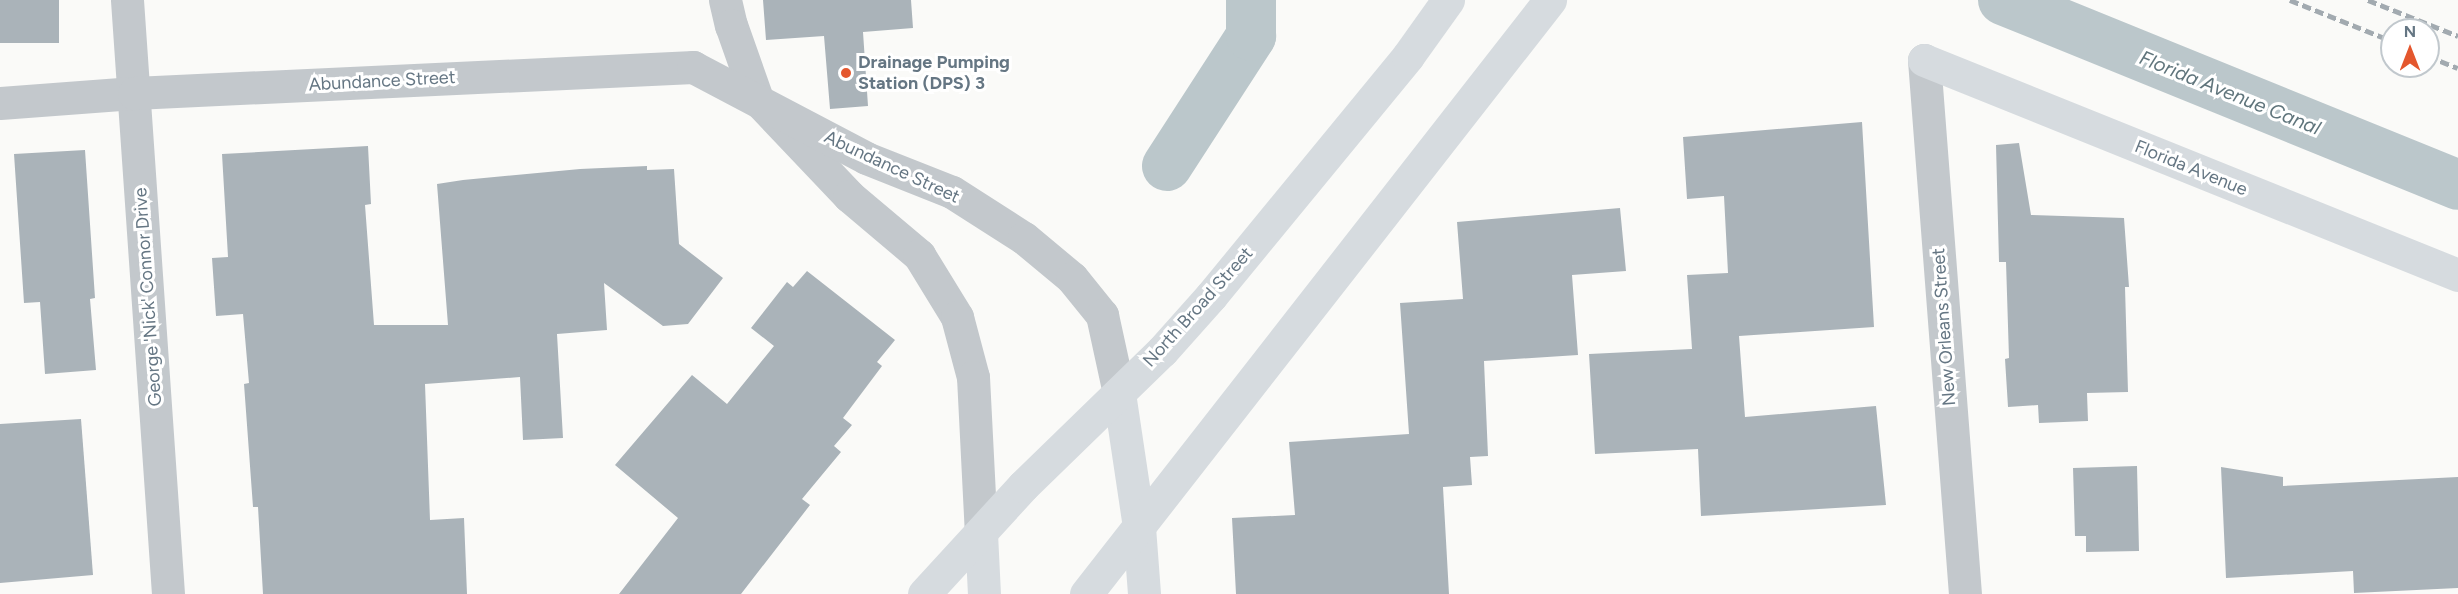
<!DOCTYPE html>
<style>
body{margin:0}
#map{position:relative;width:2458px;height:594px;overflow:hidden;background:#fafaf8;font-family:Figtree,sans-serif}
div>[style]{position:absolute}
.canal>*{height:50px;margin:-25px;padding:0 25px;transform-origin:25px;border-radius:25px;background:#bbc7cb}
.building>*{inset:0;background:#aab3b9;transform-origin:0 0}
.street>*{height:33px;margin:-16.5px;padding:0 16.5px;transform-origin:16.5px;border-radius:16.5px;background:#c3c8cc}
.secondary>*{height:33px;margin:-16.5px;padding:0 16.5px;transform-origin:16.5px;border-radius:16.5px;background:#d6dbdf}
.primary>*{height:33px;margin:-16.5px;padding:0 16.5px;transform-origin:16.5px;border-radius:16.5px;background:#d6dbdf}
.rail>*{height:4.5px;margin-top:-2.25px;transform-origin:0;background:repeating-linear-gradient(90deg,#a2aab0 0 9px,transparent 0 13.5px)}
.dots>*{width:16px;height:16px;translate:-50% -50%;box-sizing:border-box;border:3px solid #fff;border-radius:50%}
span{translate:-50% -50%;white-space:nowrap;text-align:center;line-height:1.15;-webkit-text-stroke:6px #fff;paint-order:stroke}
.poi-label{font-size:18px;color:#657683;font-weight:700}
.left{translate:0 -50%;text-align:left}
.street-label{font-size:18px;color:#657683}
.water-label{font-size:20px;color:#60757c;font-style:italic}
.north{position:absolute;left:2380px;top:18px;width:60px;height:60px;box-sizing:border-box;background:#fff;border:2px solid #c1c8cd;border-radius:50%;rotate:0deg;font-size:16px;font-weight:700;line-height:24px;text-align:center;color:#657683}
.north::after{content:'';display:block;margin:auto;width:21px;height:27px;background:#e4572e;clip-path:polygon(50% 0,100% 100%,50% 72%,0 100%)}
</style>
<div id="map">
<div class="canal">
<i style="left:2003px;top:0;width:491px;rotate:22.1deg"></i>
<i style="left:1167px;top:166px;width:155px;rotate:-57.1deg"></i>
<i style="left:1251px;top:36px;width:36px;rotate:-90deg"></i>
</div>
<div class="building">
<i style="left:0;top:0;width:59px;height:43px"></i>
<i style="clip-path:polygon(763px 0,911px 0,913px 28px,863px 32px,868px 106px,830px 109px,824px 36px,766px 40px)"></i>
<i style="clip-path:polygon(1862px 122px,1874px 327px,1739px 336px,1745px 417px,1876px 406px,1886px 505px,1701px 516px,1698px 449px,1595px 454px,1589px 354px,1692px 349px,1687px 275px,1728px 273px,1724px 196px,1687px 199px,1683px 137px)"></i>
<i style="clip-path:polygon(2019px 143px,2031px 215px,2124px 218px,2129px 287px,2125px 287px,2128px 392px,2087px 393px,2088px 421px,2039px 423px,2038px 405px,2008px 407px,2005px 359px,2009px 358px,2006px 262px,1999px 262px,1996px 145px)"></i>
<i style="clip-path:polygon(368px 146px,371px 204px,365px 205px,374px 325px,448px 325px,437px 184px,463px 180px,580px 169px,647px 166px,647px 170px,674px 169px,679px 244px,723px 278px,688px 324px,663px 326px,604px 283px,607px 330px,557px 334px,563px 438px,523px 440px,520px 377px,425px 384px,430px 520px,464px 518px,467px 594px,263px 594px,258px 507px,253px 507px,244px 384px,249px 383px,243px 314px,216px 316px,212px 258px,228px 257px,222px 154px)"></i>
<i style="clip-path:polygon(85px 150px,95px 298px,90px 299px,96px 370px,45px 374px,40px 302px,24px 303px,14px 154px)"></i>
<i style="clip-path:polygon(1620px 208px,1626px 271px,1572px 275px,1578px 355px,1484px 361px,1488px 456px,1470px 457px,1472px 485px,1443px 487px,1449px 594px,1236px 594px,1232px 518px,1295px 515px,1289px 442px,1409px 434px,1400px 303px,1463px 299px,1457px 222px)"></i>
<i style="clip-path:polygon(807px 271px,895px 340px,877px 362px,882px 366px,843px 418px,852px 425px,834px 446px,841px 452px,802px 499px,810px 505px,741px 594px,619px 594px,678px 518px,615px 465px,692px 375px,727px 404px,774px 346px,751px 328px,787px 282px,793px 287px)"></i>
<i style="clip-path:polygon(81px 419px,93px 575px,0 583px,0 424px)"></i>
<i style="clip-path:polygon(2137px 466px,2139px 551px,2086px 552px,2086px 536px,2075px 536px,2073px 468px)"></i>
<i style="clip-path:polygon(2221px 467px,2283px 477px,2283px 486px,2458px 477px,2458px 588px,2354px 593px,2353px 571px,2226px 578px)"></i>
</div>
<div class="street">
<i style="left:127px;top:0;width:595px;rotate:86.05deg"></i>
<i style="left:725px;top:0;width:26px;rotate:77deg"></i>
<i style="left:731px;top:25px;width:78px;rotate:70.6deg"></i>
<i style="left:757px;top:99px;width:134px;rotate:46.5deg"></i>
<i style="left:849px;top:196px;width:92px;rotate:40.1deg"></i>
<i style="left:919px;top:255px;width:73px;rotate:58.5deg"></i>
<i style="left:957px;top:317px;width:62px;rotate:75.1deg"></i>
<i style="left:973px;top:377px;width:156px;rotate:87.1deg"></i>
<i style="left:1924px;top:60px;width:536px;rotate:85.61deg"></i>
<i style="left:0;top:103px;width:134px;rotate:-4.3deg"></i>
<i style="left:134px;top:93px;width:560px;rotate:-2.66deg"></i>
<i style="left:693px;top:67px;width:195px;rotate:27.7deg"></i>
<i style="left:866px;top:158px;width:92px;rotate:21.6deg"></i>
<i style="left:952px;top:192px;width:85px;rotate:32.6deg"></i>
<i style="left:1024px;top:238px;width:62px;rotate:39.8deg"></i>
<i style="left:1072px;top:278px;width:48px;rotate:51deg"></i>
<i style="left:1102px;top:315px;width:80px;rotate:77.7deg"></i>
</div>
<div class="secondary">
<i style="left:1924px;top:60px;width:576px;rotate:21.93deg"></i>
<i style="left:1119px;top:393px;width:135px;rotate:81.5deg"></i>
<i style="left:1139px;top:527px;width:67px;rotate:85.7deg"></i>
<i style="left:981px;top:533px;width:61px;rotate:87.2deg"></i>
</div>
<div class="primary">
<i style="left:924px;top:594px;width:147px;rotate:-47.5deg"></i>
<i style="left:1023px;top:486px;width:194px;rotate:-44.2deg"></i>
<i style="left:1162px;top:351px;width:74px;rotate:-48.3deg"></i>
<i style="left:1211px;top:296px;width:310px;rotate:-50.6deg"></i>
<i style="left:1408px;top:56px;width:69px;rotate:-54.5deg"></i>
<i style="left:1086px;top:594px;width:754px;rotate:-52.01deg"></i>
</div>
<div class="rail">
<i style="left:2290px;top:0;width:110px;rotate:21.9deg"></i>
<i style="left:2368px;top:0;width:97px;rotate:21.8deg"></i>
<i style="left:2428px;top:56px;width:32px;rotate:22deg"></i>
</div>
<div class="dots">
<i style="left:846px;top:73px;background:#e4572e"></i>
</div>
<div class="poi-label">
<span class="left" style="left:858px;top:73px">Drainage Pumping<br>Station (DPS) 3</span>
</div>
<div class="street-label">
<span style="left:382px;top:81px;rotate:-3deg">Abundance Street</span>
<span style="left:892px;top:167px;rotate:25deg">Abundance Street</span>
<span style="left:2191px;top:168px;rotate:22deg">Florida Avenue</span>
<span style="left:148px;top:297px;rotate:-94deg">George 'Nick' Connor Drive</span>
<span style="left:1198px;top:307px;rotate:-48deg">North Broad Street</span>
<span style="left:1944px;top:327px;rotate:-94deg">New Orleans Street</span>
</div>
<div class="water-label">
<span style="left:2230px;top:93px;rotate:22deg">Florida Avenue Canal</span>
</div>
<div class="north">N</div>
</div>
